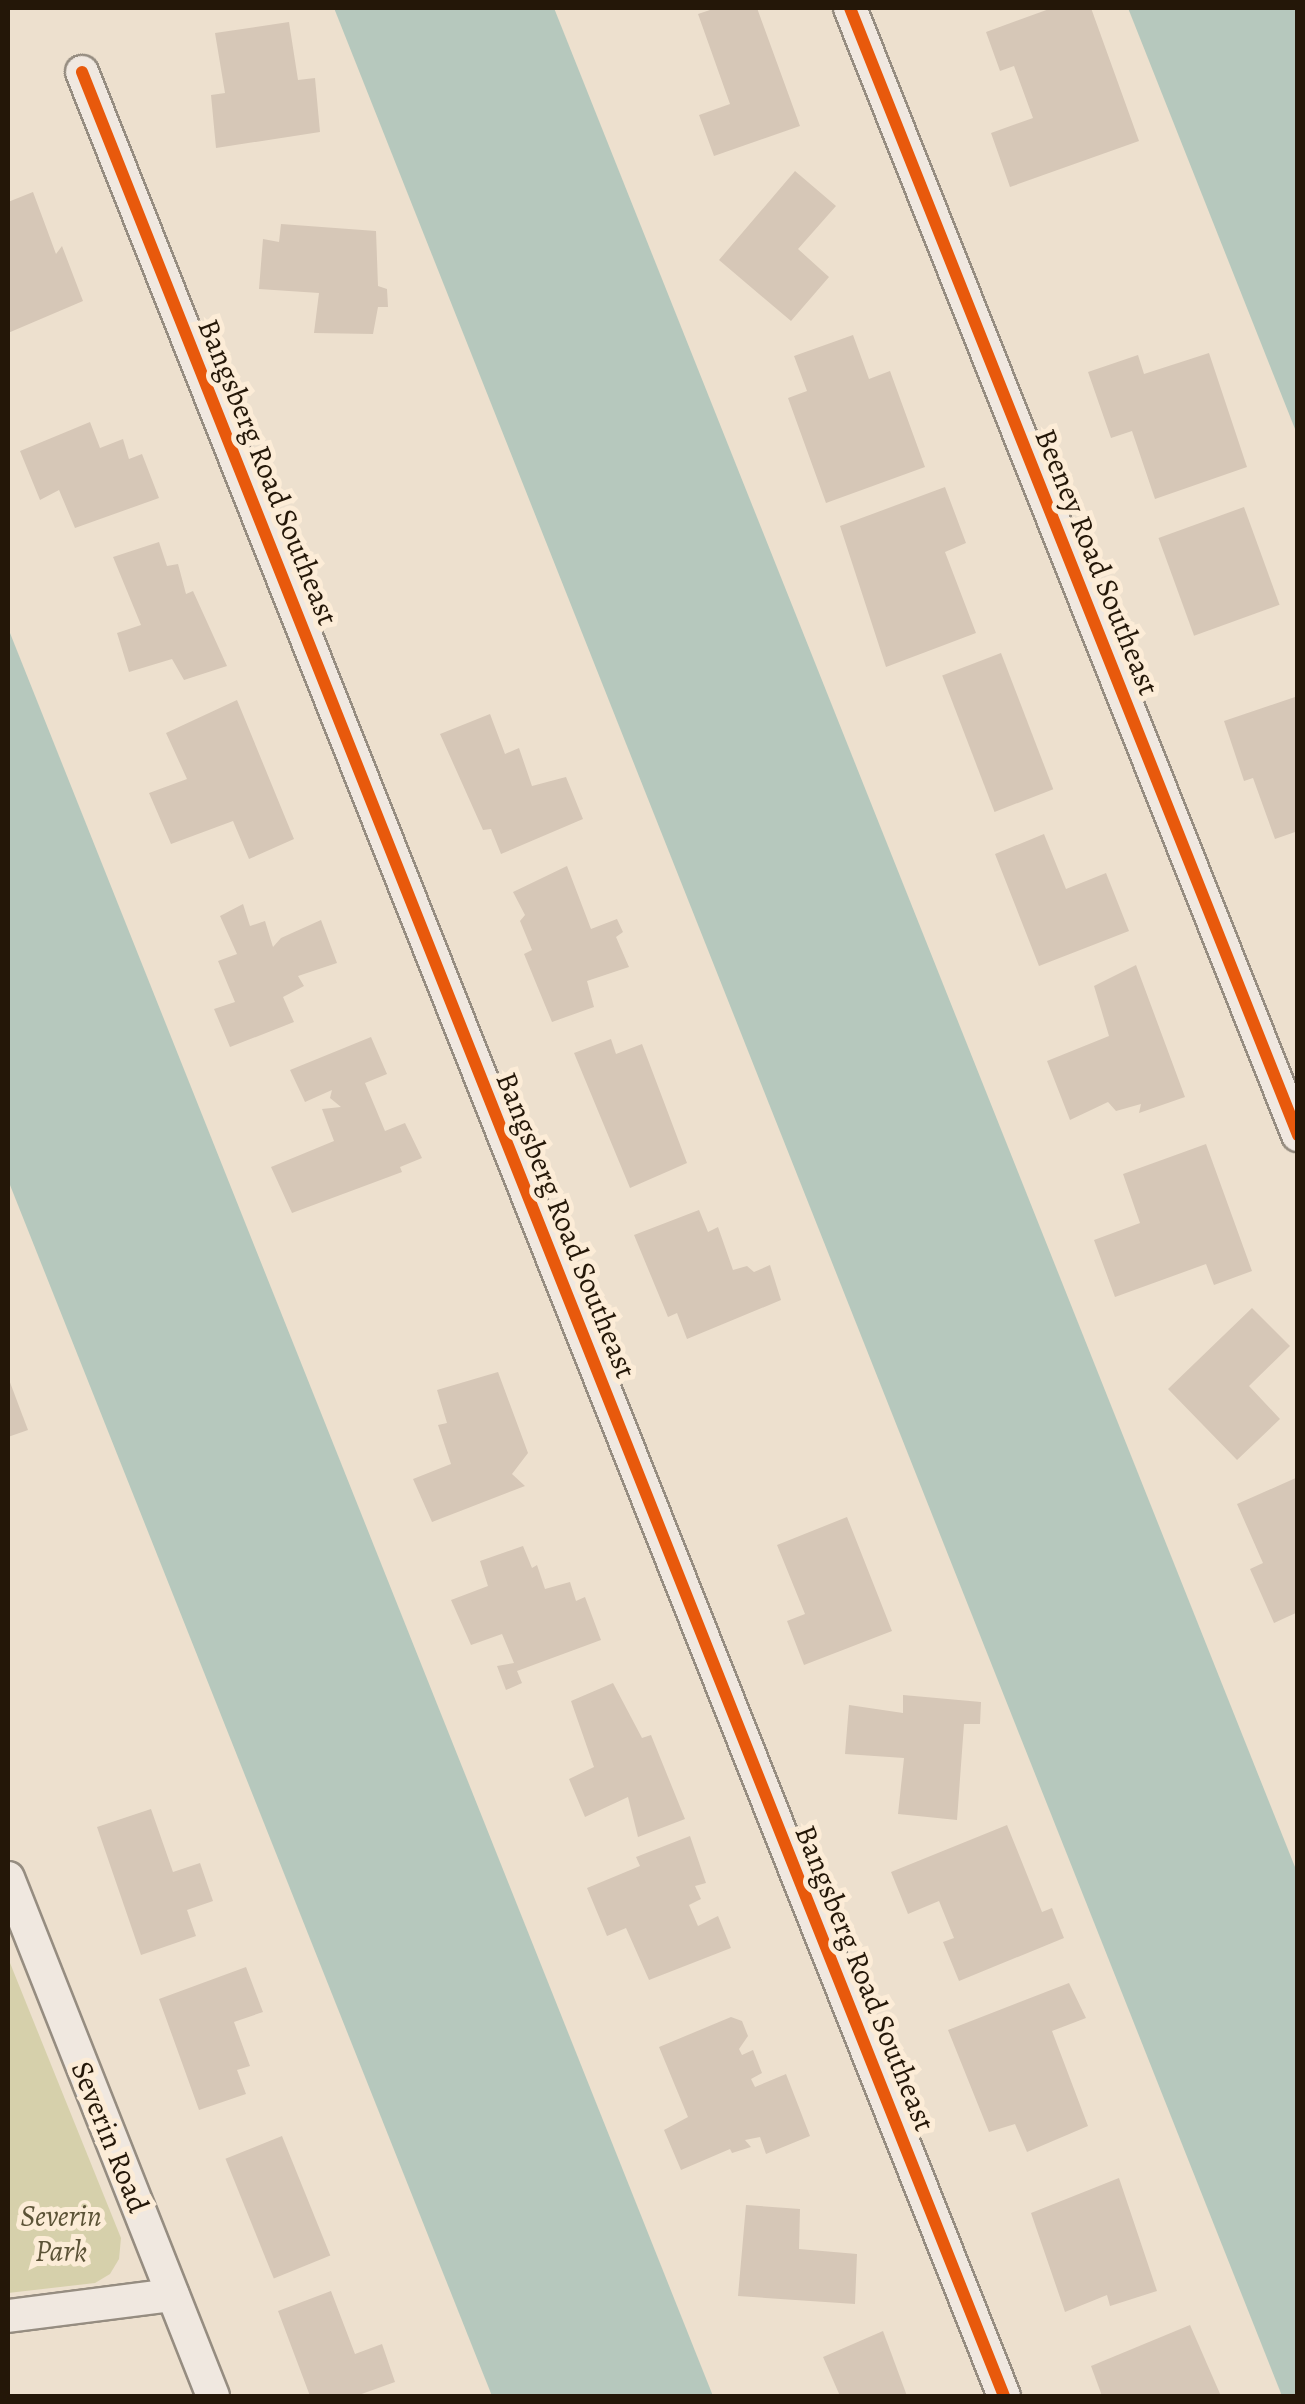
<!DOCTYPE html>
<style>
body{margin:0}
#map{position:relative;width:1305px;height:2404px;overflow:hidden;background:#ede0ce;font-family:Alegreya,serif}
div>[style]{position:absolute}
.green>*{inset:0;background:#d6d0ab}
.water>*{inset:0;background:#b6c8bd}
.building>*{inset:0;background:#d6c7b7;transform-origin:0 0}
.roads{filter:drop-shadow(2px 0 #968d81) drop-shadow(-2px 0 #968d81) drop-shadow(0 2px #968d81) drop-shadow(0 -2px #968d81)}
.street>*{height:32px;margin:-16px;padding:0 16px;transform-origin:16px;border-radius:16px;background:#f0e8e0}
.cycleway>*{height:12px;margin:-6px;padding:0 6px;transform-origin:6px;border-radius:6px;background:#e8590c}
span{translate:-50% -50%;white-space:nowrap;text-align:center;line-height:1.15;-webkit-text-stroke:10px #fcecd7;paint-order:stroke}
.street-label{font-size:30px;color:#241708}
.park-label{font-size:30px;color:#5c5337;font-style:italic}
.frame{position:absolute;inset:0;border:10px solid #241708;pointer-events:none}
</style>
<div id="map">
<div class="green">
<i style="clip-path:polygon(8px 1958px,121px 2238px,119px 2259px,110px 2274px,95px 2283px,8px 2293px)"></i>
</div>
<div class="water">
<i style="clip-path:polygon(334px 8px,554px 8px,1297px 1872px,1297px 2396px,1282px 2396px)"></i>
<i style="clip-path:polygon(1128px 8px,1297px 8px,1297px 434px)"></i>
<i style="clip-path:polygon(8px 628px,713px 2396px,492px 2396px,8px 1180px)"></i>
</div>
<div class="building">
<i style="clip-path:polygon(716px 8px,757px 8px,800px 126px,714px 156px,699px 115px,730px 104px,698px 14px)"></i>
<i style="clip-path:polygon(1052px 8px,1091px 8px,1139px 141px,1010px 187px,991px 133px,1033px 118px,1014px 66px,1000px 71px,986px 32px)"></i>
<i style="clip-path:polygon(289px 22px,298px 80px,315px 78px,320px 132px,216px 148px,211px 95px,225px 93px,215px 33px)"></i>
<i style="clip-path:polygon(795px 171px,836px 206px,798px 249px,829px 277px,791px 321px,719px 260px)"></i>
<i style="clip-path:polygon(33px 192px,56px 254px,62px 246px,83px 301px,8px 333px,8px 202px)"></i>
<i style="clip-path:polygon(281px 224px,376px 231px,378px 286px,387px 289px,388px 307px,378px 307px,373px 334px,314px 333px,319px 293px,259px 289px,263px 239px,279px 242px)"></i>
<i style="clip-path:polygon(853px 335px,869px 379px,890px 371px,925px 467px,826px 503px,788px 398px,807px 391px,794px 356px)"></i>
<i style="clip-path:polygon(1209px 353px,1247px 467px,1155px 499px,1132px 431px,1111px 438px,1088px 372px,1138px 355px,1144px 374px)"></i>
<i style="clip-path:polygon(90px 422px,100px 448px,123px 439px,129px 459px,142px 454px,159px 498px,75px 528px,59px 490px,40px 500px,20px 451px)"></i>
<i style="clip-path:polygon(945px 487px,966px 543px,945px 552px,976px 633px,886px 667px,840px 526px)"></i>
<i style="left:1244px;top:507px;width:104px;height:91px;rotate:70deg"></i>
<i style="clip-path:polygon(159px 542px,167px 566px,178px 564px,186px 594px,193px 591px,227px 666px,184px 680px,172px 659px,129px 672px,117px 633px,141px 625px,113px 557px)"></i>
<i style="left:1001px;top:653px;width:146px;height:63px;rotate:69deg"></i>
<i style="clip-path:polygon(1298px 696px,1298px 831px,1275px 839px,1253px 778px,1244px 781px,1224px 721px)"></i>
<i style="clip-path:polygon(237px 700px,294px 839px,249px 859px,233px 821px,171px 844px,149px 793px,187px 779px,166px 733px)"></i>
<i style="clip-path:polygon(490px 714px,505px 754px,519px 748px,532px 786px,566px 777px,583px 819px,501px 854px,491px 829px,483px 830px,440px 734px)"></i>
<i style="clip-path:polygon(1044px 834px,1066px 889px,1106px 873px,1129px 931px,1039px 966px,995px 854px)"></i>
<i style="clip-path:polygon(567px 866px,591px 929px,617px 919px,623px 932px,616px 937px,629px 967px,587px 981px,594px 1007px,552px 1022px,524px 954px,532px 950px,520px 921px,525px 915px,513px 892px)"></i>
<i style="clip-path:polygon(243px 904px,250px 926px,265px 921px,273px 947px,281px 938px,321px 920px,337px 963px,298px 976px,304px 986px,283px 997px,294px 1022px,230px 1047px,214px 1009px,235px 1002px,218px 961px,237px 954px,220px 916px)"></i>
<i style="clip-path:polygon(1136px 965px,1185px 1097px,1139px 1113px,1141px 1104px,1116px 1111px,1108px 1102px,1070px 1120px,1047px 1061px,1109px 1036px,1094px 986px)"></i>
<i style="clip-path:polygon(371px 1037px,387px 1074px,365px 1083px,385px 1131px,405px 1123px,422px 1158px,400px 1167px,402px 1172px,292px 1213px,271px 1167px,334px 1141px,322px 1109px,341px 1107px,330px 1098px,332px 1090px,305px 1102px,290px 1070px)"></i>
<i style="clip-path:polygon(611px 1039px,616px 1054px,642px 1044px,687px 1163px,630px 1188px,574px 1053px)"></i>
<i style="clip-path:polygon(1206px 1144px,1252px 1271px,1214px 1285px,1206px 1264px,1115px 1297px,1094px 1240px,1140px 1223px,1123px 1174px)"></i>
<i style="clip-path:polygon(699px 1210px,708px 1232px,718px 1227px,733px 1270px,747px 1266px,754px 1272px,770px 1265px,781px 1300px,687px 1339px,677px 1313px,668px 1317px,634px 1235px)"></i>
<i style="clip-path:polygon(1252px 1308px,1290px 1346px,1249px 1386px,1280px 1419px,1237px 1460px,1168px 1389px)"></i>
<i style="clip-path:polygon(498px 1372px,528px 1453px,512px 1474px,525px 1486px,432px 1522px,413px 1479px,451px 1464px,438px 1425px,447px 1423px,437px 1390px)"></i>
<i style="clip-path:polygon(8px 1377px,28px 1430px,8px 1437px)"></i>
<i style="clip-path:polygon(1298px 1477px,1298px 1612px,1274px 1623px,1250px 1569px,1263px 1563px,1237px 1504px)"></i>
<i style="clip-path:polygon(847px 1517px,892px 1631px,804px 1665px,787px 1621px,805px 1614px,777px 1545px)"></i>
<i style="clip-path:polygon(523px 1546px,532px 1568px,537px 1565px,545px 1589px,570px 1582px,576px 1601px,585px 1597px,601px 1640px,517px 1671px,522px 1683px,506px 1690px,497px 1666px,514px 1663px,502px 1634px,471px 1645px,451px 1600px,488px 1586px,480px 1561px)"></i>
<i style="clip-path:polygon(613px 1683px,642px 1738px,651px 1735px,685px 1819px,638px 1837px,628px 1797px,585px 1817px,569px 1779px,594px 1767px,571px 1701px)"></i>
<i style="clip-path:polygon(903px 1695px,981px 1702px,980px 1724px,964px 1724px,957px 1820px,898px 1814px,904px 1758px,845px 1754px,849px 1705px,903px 1713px)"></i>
<i style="clip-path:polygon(151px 1809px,173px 1872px,200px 1863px,213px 1901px,187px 1910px,196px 1936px,141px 1955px,97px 1827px)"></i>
<i style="clip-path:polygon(1007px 1825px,1042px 1912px,1052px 1908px,1064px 1938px,959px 1981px,943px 1942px,954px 1938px,939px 1901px,908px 1914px,891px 1872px)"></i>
<i style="clip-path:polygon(690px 1836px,706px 1883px,695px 1886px,701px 1899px,689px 1905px,698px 1926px,718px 1916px,731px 1948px,649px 1980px,626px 1928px,607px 1936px,587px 1888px,640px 1866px,636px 1857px)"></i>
<i style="clip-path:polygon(246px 1967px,263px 2012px,234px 2022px,250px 2066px,237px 2070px,246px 2094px,199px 2110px,159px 1999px)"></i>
<i style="clip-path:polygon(1069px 1983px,1086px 2018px,1052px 2031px,1088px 2126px,1027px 2152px,1015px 2124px,989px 2132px,948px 2030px)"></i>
<i style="clip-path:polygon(731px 2017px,742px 2021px,748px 2036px,739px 2049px,742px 2055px,753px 2050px,762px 2073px,751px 2079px,755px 2087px,786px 2074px,810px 2136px,766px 2154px,760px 2137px,745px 2140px,751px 2147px,732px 2153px,730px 2149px,681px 2170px,664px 2130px,688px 2117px,659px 2047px)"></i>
<i style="left:282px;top:2136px;width:129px;height:61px;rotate:68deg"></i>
<i style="clip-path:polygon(1119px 2178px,1157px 2291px,1110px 2306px,1107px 2295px,1065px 2312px,1031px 2213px)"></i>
<i style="clip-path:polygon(746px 2205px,800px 2209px,799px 2249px,857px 2254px,855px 2304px,738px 2296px)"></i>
<i style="clip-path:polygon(331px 2291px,355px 2354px,382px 2344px,395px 2382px,356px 2396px,310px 2396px,278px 2311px)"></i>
<i style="clip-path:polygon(1190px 2325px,1221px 2396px,1102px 2396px,1091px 2366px)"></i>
<i style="clip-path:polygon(883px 2331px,907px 2396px,840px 2396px,823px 2357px)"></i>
</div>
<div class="roads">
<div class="street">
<i style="left:850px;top:8px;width:1213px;rotate:68.32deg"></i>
<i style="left:82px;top:72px;width:2500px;rotate:68.36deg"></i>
<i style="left:8px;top:1878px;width:557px;rotate:68.41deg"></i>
<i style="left:8px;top:2316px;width:166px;rotate:-7.3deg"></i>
</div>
</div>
<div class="cycleway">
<i style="left:850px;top:8px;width:1213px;rotate:68.32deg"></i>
<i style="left:82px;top:72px;width:2500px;rotate:68.36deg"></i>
</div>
<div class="street-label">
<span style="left:268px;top:472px;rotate:68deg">Bangsberg Road Southeast</span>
<span style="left:1097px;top:562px;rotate:68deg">Beeney Road Southeast</span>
<span style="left:566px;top:1225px;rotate:68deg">Bangsberg Road Southeast</span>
<span style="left:865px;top:1978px;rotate:68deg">Bangsberg Road Southeast</span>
<span style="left:110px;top:2137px;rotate:68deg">Severin Road</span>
</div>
<div class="park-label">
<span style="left:61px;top:2233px">Severin<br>Park</span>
</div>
<div class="frame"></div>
</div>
